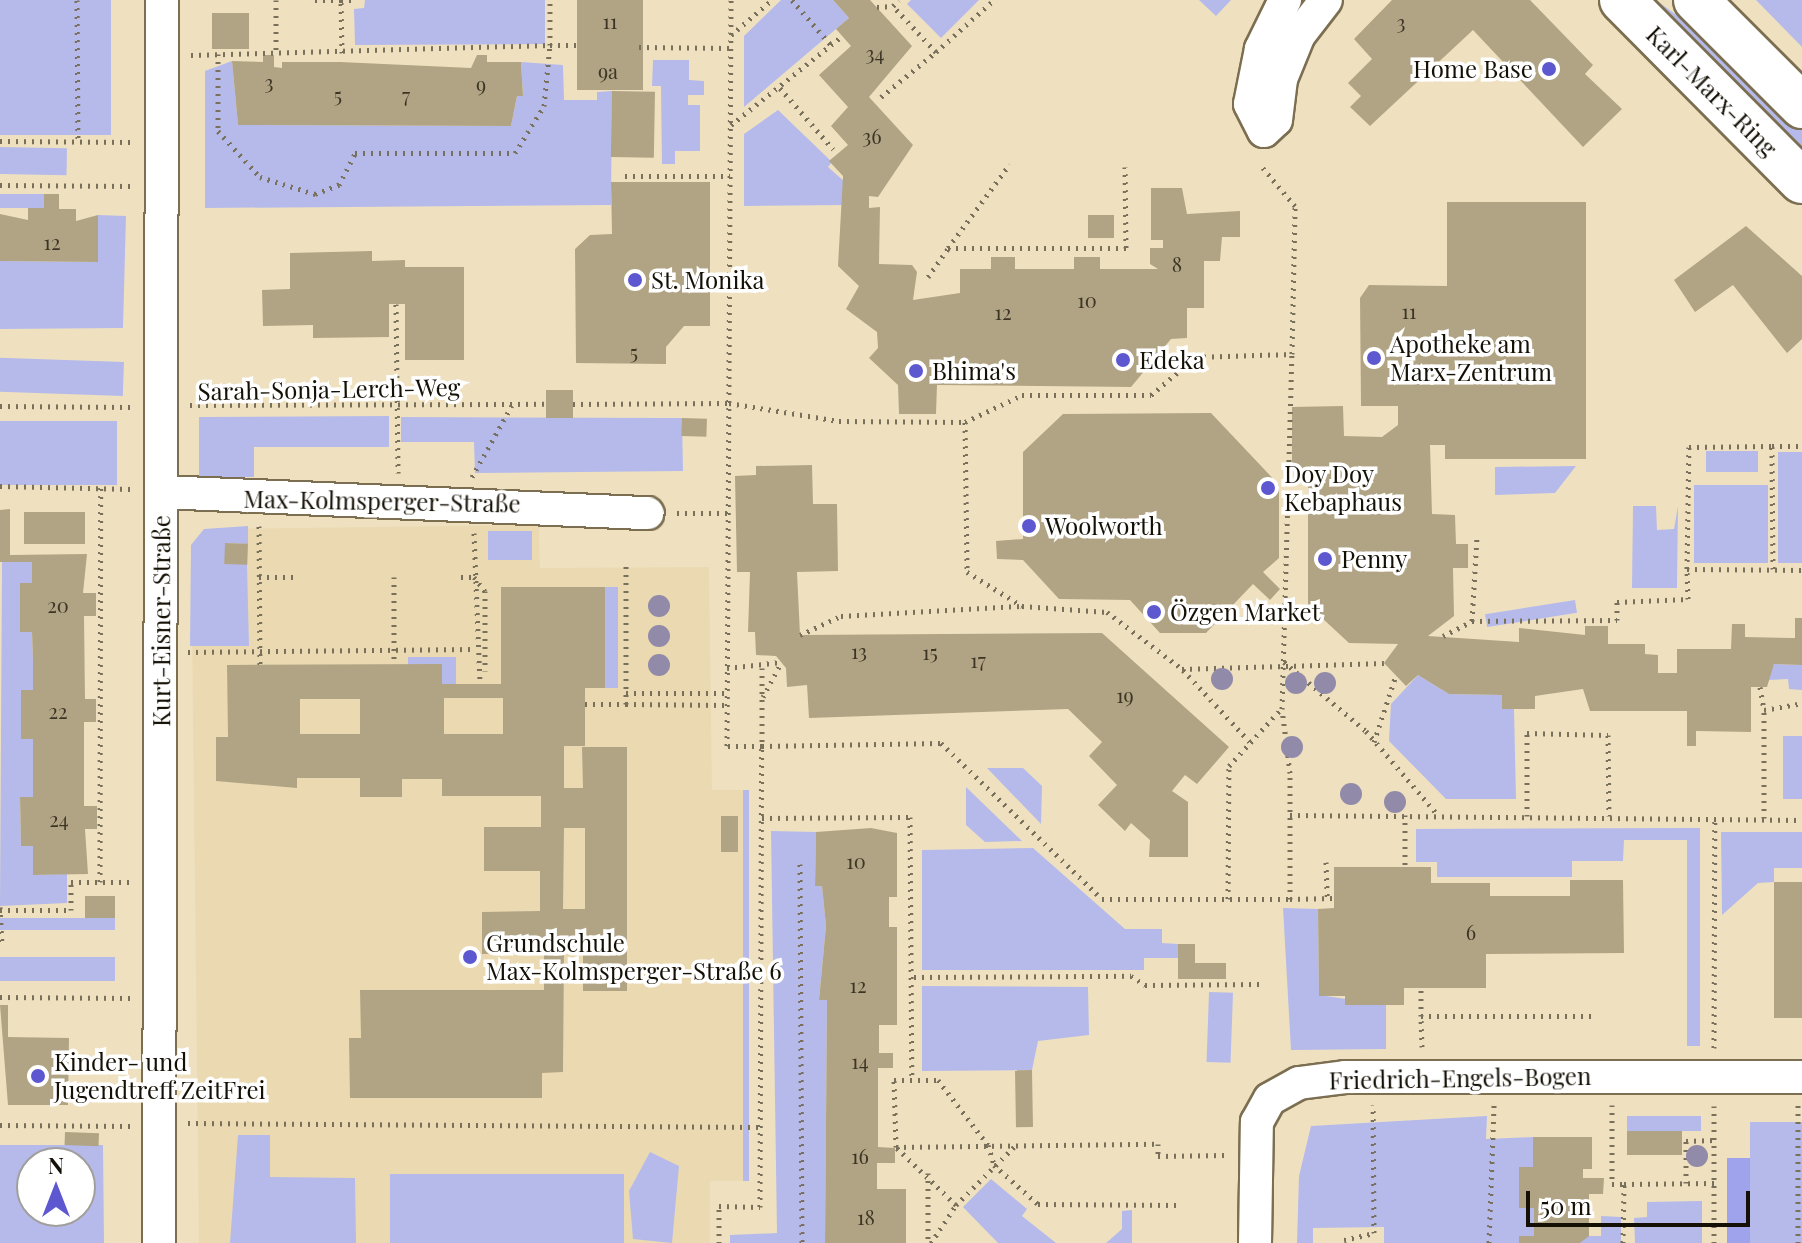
<!DOCTYPE html>
<meta charset="utf-8">
<style>
body{margin:0}
#map{position:relative;width:1802px;height:1243px;overflow:hidden;background:#efe1c0;font-family:"Playfair Display",serif}
div>[style]{position:absolute}
.built>*{inset:0;background:#ebdab1}
.green>*{inset:0;background:#b5baeb;transform-origin:0 0}
.forest>*{inset:0;background:#9ea3ec;transform-origin:0 0}
.building>*{inset:0;background:#b1a484;transform-origin:0 0}
.path>*{height:5px;margin-top:-2.5px;transform-origin:0;background:repeating-linear-gradient(90deg,#79705b 0 2px,transparent 0 8px)}
.roads{filter:drop-shadow(2px 0 #7c6f51) drop-shadow(-2px 0 #7c6f51) drop-shadow(0 2px #7c6f51) drop-shadow(0 -2px #7c6f51)}
.street>*{height:32px;margin:-16px;padding:0 16px;transform-origin:16px;border-radius:16px;background:#fff}
.secondary>*{height:44px;margin:-22px;padding:0 22px;transform-origin:22px;border-radius:22px;background:#fff}
.trees>*{width:22px;height:22px;margin:-11px;border-radius:50%;background:#928aa9}
.dots>*{width:22px;height:22px;translate:-50% -50%;box-sizing:border-box;border:4px solid #fff;border-radius:50%}
span{translate:-50% -50%;white-space:nowrap;text-align:center;line-height:1.15;-webkit-text-stroke:7px #fff;paint-order:stroke}
.number-label{font-size:20px;color:#3c3525}
.number-label span{-webkit-text-stroke-width:0}
.poi-label{font-size:24px;color:#151005}
.right{translate:-100% -50%;text-align:right}
.left{translate:0 -50%;text-align:left}
.street-label{font-size:24px;color:#151005}
.north{position:absolute;left:16px;top:1147px;width:80px;height:80px;box-sizing:border-box;background:#fff;border:2px solid #a19f9b;border-radius:50%;rotate:0deg;font-size:22px;font-weight:700;line-height:32px;text-align:center;color:#151005}
.north::after{content:'';display:block;margin:auto;width:28px;height:36px;background:#5e58d0;clip-path:polygon(50% 0,100% 100%,50% 72%,0 100%)}
.scale{position:absolute;left:1526px;top:1191px;width:224px;height:36px;box-sizing:border-box;border:4px solid #151005;border-top:0;padding-left:10px;font-size:24px;line-height:28px;white-space:nowrap;color:#151005;-webkit-text-stroke:6px #fff;paint-order:stroke}
</style>
<div id="map">
<div class="built">
<i style="clip-path:polygon(539px 525px,540px 568px,709px 567px,712px 790px,743px 790px,744px 1181px,710px 1181px,710px 1243px,199px 1243px,191px 545px,204px 529px)"></i>
</div>
<div class="green">
<i style="left:0;top:0;width:111px;height:135px"></i>
<i style="clip-path:polygon(365px 0,545px 0,545px 44px,355px 45px,354px 9px,364px 8px)"></i>
<i style="clip-path:polygon(781px 0,833px 0,849px 18px,744px 107px,744px 36px)"></i>
<i style="clip-path:polygon(911px 0,979px 0,941px 38px,907px 4px)"></i>
<i style="clip-path:polygon(1199px 0,1231px 0,1216px 16px)"></i>
<i style="clip-path:polygon(1643px 0,1656px 0,1725px 51px,1802px 128px,1802px 159px)"></i>
<i style="clip-path:polygon(1756px 0,1802px 0,1802px 47px)"></i>
<i style="clip-path:polygon(653px 60px,689px 60px,689px 80px,704px 81px,704px 95px,688px 95px,688px 105px,700px 105px,700px 151px,675px 151px,675px 164px,662px 164px,661px 86px,652px 86px)"></i>
<i style="clip-path:polygon(232px 61px,238px 125px,511px 126px,517px 96px,523px 95px,521px 62px,563px 65px,564px 100px,597px 100px,597px 92px,612px 91px,611px 205px,205px 208px,205px 71px)"></i>
<i style="clip-path:polygon(778px 110px,832px 162px,828px 167px,845px 182px,845px 205px,744px 206px,744px 134px)"></i>
<i style="left:0;top:147px;width:67px;height:27px;rotate:1deg"></i>
<i style="left:0;top:194px;width:44px;height:14px"></i>
<i style="clip-path:polygon(98px 215px,126px 216px,123px 328px,0 329px,0 261px,98px 262px)"></i>
<i style="left:124px;top:362px;width:34px;height:124px;rotate:92deg"></i>
<i style="clip-path:polygon(389px 416px,389px 447px,254px 447px,254px 477px,199px 477px,199px 417px)"></i>
<i style="clip-path:polygon(401px 417px,682px 418px,683px 471px,475px 473px,474px 442px,401px 442px)"></i>
<i style="left:0;top:421px;width:117px;height:64px"></i>
<i style="left:1706px;top:451px;width:52px;height:21px"></i>
<i style="left:1778px;top:452px;width:24px;height:111px"></i>
<i style="clip-path:polygon(1576px 466px,1555px 493px,1495px 495px,1495px 467px)"></i>
<i style="left:1694px;top:485px;width:74px;height:78px"></i>
<i style="clip-path:polygon(1633px 506px,1656px 506px,1657px 530px,1674px 529px,1678px 506px,1677px 588px,1632px 588px)"></i>
<i style="clip-path:polygon(248px 526px,248px 544px,225px 543px,225px 564px,247px 564px,249px 646px,190px 646px,191px 545px,204px 529px)"></i>
<i style="left:488px;top:531px;width:44px;height:29px"></i>
<i style="clip-path:polygon(2px 562px,32px 562px,32px 583px,20px 584px,20px 632px,32px 632px,33px 662px,33px 690px,21px 691px,21px 739px,33px 739px,33px 797px,20px 797px,21px 845px,33px 846px,33px 875px,67px 874px,67px 903px,0 906px)"></i>
<i style="left:605px;top:587px;width:13px;height:101px"></i>
<i style="left:1575px;top:600px;width:13px;height:91px;rotate:81deg"></i>
<i style="clip-path:polygon(408px 657px,456px 657px,456px 684px,442px 684px,408px 664px)"></i>
<i style="clip-path:polygon(1774px 664px,1802px 665px,1802px 690px,1789px 689px,1788px 679px,1767px 680px)"></i>
<i style="clip-path:polygon(1418px 675px,1449px 694px,1502px 695px,1502px 709px,1514px 709px,1516px 799px,1446px 799px,1389px 741px,1391px 704px)"></i>
<i style="left:1783px;top:736px;width:19px;height:63px"></i>
<i style="clip-path:polygon(987px 768px,1023px 768px,1042px 786px,1041px 824px)"></i>
<i style="clip-path:polygon(966px 787px,1022px 841px,985px 842px,966px 825px)"></i>
<i style="left:743px;top:790px;width:6px;height:391px"></i>
<i style="clip-path:polygon(1700px 828px,1700px 1046px,1687px 1046px,1687px 840px,1624px 840px,1623px 861px,1572px 861px,1572px 877px,1437px 877px,1437px 862px,1416px 862px,1416px 829px)"></i>
<i style="clip-path:polygon(771px 831px,816px 832px,815px 886px,822px 886px,826px 926px,819px 999px,827px 1000px,825px 1243px,730px 1243px,730px 1235px,777px 1233px)"></i>
<i style="clip-path:polygon(1721px 832px,1802px 832px,1802px 868px,1774px 868px,1774px 882px,1758px 883px,1722px 915px)"></i>
<i style="clip-path:polygon(1033px 848px,1125px 929px,1162px 929px,1162px 943px,1178px 944px,1178px 958px,1144px 958px,1144px 970px,922px 970px,922px 850px)"></i>
<i style="clip-path:polygon(1283px 908px,1318px 909px,1319px 995px,1386px 1005px,1386px 1049px,1291px 1050px)"></i>
<i style="left:0;top:918px;width:115px;height:12px"></i>
<i style="left:0;top:957px;width:115px;height:24px"></i>
<i style="clip-path:polygon(922px 986px,1088px 987px,1089px 1035px,1038px 1041px,1032px 1070px,922px 1071px)"></i>
<i style="left:1209px;top:992px;width:24px;height:70px;rotate:2deg"></i>
<i style="clip-path:polygon(1487px 1116px,1486px 1139px,1533px 1137px,1533px 1167px,1519px 1168px,1519px 1207px,1534px 1208px,1534px 1236px,1519px 1243px,1384px 1243px,1384px 1227px,1313px 1228px,1313px 1243px,1297px 1243px,1299px 1176px,1311px 1126px)"></i>
<i style="left:1627px;top:1116px;width:74px;height:15px"></i>
<i style="left:1750px;top:1122px;width:52px;height:121px"></i>
<i style="clip-path:polygon(238px 1135px,270px 1135px,270px 1177px,355px 1178px,356px 1243px,230px 1243px)"></i>
<i style="clip-path:polygon(evenodd,0 1145px,103px 1145px,104px 1243px,0 1243px,0 1145px,80px 1163px,80px 1211px,32px 1211px,32px 1163px,80px 1163px)"></i>
<i style="clip-path:polygon(650px 1152px,679px 1166px,672px 1243px,633px 1239px,629px 1191px)"></i>
<i style="left:390px;top:1174px;width:234px;height:69px"></i>
<i style="clip-path:polygon(991px 1179px,1027px 1209px,1022px 1216px,1056px 1243px,998px 1243px,963px 1207px)"></i>
<i style="clip-path:polygon(1702px 1201px,1702px 1243px,1635px 1243px,1634px 1218px,1647px 1217px,1647px 1202px)"></i>
<i style="clip-path:polygon(1132px 1210px,1132px 1243px,1106px 1243px,1122px 1229px,1122px 1211px)"></i>
<i style="clip-path:polygon(1601px 1216px,1621px 1217px,1621px 1243px,1580px 1243px,1580px 1236px,1601px 1236px)"></i>
</div>
<div class="forest">
<i style="left:1727px;top:1158px;width:23px;height:85px"></i>
</div>
<div class="building">
<i style="left:577px;top:0;width:66px;height:90px"></i>
<i style="clip-path:polygon(833px 0,870px 0,912px 46px,869px 97px,913px 145px,878px 197px,869px 196px,869px 208px,880px 207px,879px 264px,912px 265px,917px 272px,913px 300px,960px 293px,960px 269px,991px 269px,991px 257px,1015px 257px,1015px 269px,1074px 269px,1074px 257px,1100px 257px,1100px 269px,1158px 269px,1150px 264px,1150px 248px,1163px 248px,1163px 240px,1151px 240px,1151px 188px,1182px 188px,1187px 214px,1240px 211px,1240px 237px,1222px 237px,1220px 261px,1204px 261px,1204px 308px,1187px 308px,1187px 338px,1171px 339px,1131px 387px,937px 385px,936px 414px,899px 414px,898px 385px,869px 358px,878px 348px,877px 332px,846px 309px,859px 286px,838px 266px,843px 176px,829px 161px,848px 145px,831px 126px,848px 107px,819px 75px,851px 46px,836px 29px,849px 18px)"></i>
<i style="clip-path:polygon(1392px 0,1530px 0,1593px 65px,1585px 74px,1622px 109px,1583px 147px,1473px 30px,1370px 126px,1350px 107px,1361px 96px,1348px 83px,1372px 59px,1354px 39px)"></i>
<i style="left:212px;top:13px;width:37px;height:36px"></i>
<i style="clip-path:polygon(263px 55px,274px 55px,274px 67px,282px 68px,282px 62px,340px 62px,471px 68px,477px 55px,487px 55px,487px 62px,521px 62px,523px 96px,517px 96px,511px 126px,238px 125px,232px 61px,263px 62px)"></i>
<i style="left:612px;top:91px;width:43px;height:66px;rotate:1deg"></i>
<i style="clip-path:polygon(611px 182px,710px 182px,710px 326px,684px 326px,666px 347px,666px 364px,576px 363px,575px 249px,590px 235px,612px 234px)"></i>
<i style="clip-path:polygon(44px 194px,59px 194px,59px 209px,76px 209px,76px 221px,98px 215px,98px 262px,0 261px,0 214px,28px 220px,28px 208px,44px 208px)"></i>
<i style="clip-path:polygon(1447px 202px,1586px 202px,1586px 459px,1445px 459px,1445px 445px,1430px 445px,1432px 514px,1455px 515px,1456px 544px,1468px 544px,1468px 568px,1453px 568px,1454px 616px,1428px 636px,1519px 642px,1519px 628px,1585px 635px,1585px 626px,1608px 626px,1608px 644px,1645px 644px,1645px 654px,1658px 655px,1658px 673px,1677px 673px,1677px 649px,1731px 649px,1732px 624px,1745px 624px,1745px 637px,1795px 638px,1795px 618px,1802px 618px,1802px 665px,1774px 664px,1767px 687px,1751px 687px,1751px 732px,1696px 731px,1696px 746px,1687px 746px,1687px 711px,1590px 711px,1583px 689px,1535px 696px,1535px 709px,1502px 709px,1502px 695px,1449px 694px,1418px 675px,1406px 686px,1384px 663px,1398px 644px,1349px 643px,1308px 605px,1308px 484px,1292px 468px,1292px 407px,1343px 406px,1344px 436px,1382px 437px,1398px 425px,1398px 406px,1361px 406px,1360px 298px,1369px 285px,1447px 286px)"></i>
<i style="left:1088px;top:215px;width:26px;height:23px"></i>
<i style="clip-path:polygon(1746px 226px,1802px 276px,1802px 339px,1787px 353px,1733px 285px,1695px 312px,1674px 280px)"></i>
<i style="clip-path:polygon(372px 251px,372px 261px,405px 260px,405px 267px,464px 267px,464px 360px,405px 360px,405px 304px,389px 304px,389px 337px,313px 338px,313px 325px,263px 326px,262px 290px,290px 289px,290px 253px)"></i>
<i style="left:546px;top:390px;width:27px;height:28px"></i>
<i style="clip-path:polygon(1211px 413px,1279px 485px,1279px 558px,1263px 572px,1280px 589px,1270px 600px,1253px 584px,1206px 633px,1160px 633px,1130px 600px,1059px 599px,1023px 560px,997px 559px,996px 541px,1023px 539px,1023px 452px,1063px 414px)"></i>
<i style="left:682px;top:418px;width:25px;height:18px;rotate:2deg"></i>
<i style="clip-path:polygon(812px 465px,813px 504px,837px 504px,838px 571px,797px 572px,800px 635px,1102px 633px,1229px 747px,1197px 784px,1185px 775px,1172px 791px,1188px 802px,1188px 857px,1149px 857px,1150px 840px,1131px 823px,1125px 831px,1098px 805px,1117px 785px,1089px 756px,1102px 742px,1068px 709px,809px 718px,807px 685px,787px 687px,786px 668px,776px 656px,756px 655px,755px 632px,748px 632px,750px 572px,737px 572px,735px 476px,756px 475px,756px 466px)"></i>
<i style="clip-path:polygon(10px 509px,10px 555px,87px 554px,83px 593px,96px 593px,96px 616px,84px 616px,85px 699px,96px 699px,96px 722px,84px 722px,84px 806px,97px 806px,97px 829px,85px 829px,88px 874px,33px 875px,33px 846px,21px 846px,20px 797px,33px 797px,33px 739px,21px 739px,21px 690px,33px 690px,33px 662px,32px 632px,20px 632px,20px 583px,32px 583px,32px 562px,0 562px,0 510px)"></i>
<i style="left:24px;top:512px;width:61px;height:32px"></i>
<i style="left:225px;top:543px;width:23px;height:21px;rotate:2deg"></i>
<i style="clip-path:polygon(evenodd,501px 587px,605px 587px,605px 688px,585px 688px,585px 746px,564px 746px,564px 788px,583px 788px,582px 747px,627px 747px,627px 991px,583px 991px,583px 951px,564px 951px,563px 1072px,542px 1073px,542px 1098px,350px 1098px,349px 1038px,361px 1038px,360px 990px,544px 990px,544px 953px,482px 954px,482px 912px,540px 911px,540px 871px,484px 871px,484px 827px,541px 827px,541px 796px,442px 796px,442px 779px,402px 779px,402px 797px,360px 797px,360px 778px,297px 778px,297px 788px,216px 781px,216px 737px,228px 737px,227px 665px,442px 664px,442px 684px,501px 684px,501px 587px,444px 698px,503px 698px,503px 734px,444px 734px,444px 698px,501px 587px,300px 699px,360px 699px,360px 734px,300px 734px,300px 699px,501px 587px,564px 828px,585px 828px,585px 909px,563px 909px,564px 828px)"></i>
<i style="left:721px;top:816px;width:17px;height:36px"></i>
<i style="clip-path:polygon(871px 828px,897px 833px,897px 897px,889px 897px,889px 927px,897px 927px,897px 1025px,879px 1025px,879px 1053px,893px 1053px,893px 1068px,878px 1068px,878px 1147px,895px 1148px,895px 1163px,877px 1163px,877px 1189px,906px 1189px,906px 1243px,825px 1243px,827px 1000px,819px 1000px,826px 926px,822px 886px,815px 886px,816px 832px)"></i>
<i style="clip-path:polygon(1334px 867px,1431px 867px,1431px 883px,1490px 883px,1490px 896px,1570px 896px,1570px 880px,1623px 880px,1624px 953px,1486px 954px,1486px 988px,1404px 988px,1404px 1005px,1345px 1005px,1345px 996px,1319px 996px,1318px 909px,1334px 908px)"></i>
<i style="left:1774px;top:882px;width:28px;height:136px"></i>
<i style="left:85px;top:896px;width:30px;height:22px"></i>
<i style="clip-path:polygon(1178px 944px,1195px 944px,1195px 963px,1226px 963px,1226px 979px,1178px 979px)"></i>
<i style="clip-path:polygon(0 1005px,8px 1005px,8px 1037px,69px 1038px,68px 1105px,8px 1105px)"></i>
<i style="left:1032px;top:1070px;width:57px;height:17px;rotate:89deg"></i>
<i style="left:1627px;top:1131px;width:55px;height:24px"></i>
<i style="left:65px;top:1132px;width:34px;height:13px;rotate:2deg"></i>
<i style="clip-path:polygon(1533px 1137px,1592px 1137px,1592px 1169px,1583px 1169px,1583px 1178px,1604px 1178px,1603px 1194px,1589px 1194px,1589px 1236px,1580px 1243px,1519px 1243px,1519px 1236px,1534px 1236px,1534px 1208px,1519px 1208px,1519px 1167px,1533px 1167px)"></i>
</div>
<div class="path">
<i style="left:77px;top:0;width:142px;rotate:89.6deg"></i>
<i style="left:276px;top:0;width:50px;rotate:90deg"></i>
<i style="left:315px;top:0;width:26px"></i>
<i style="left:792px;top:0;width:60px;rotate:49.1deg"></i>
<i style="left:877px;top:7px;width:16px;rotate:-4deg"></i>
<i style="left:731px;top:35px;width:54px;rotate:-40.5deg"></i>
<i style="left:639px;top:47px;width:91px;rotate:0.6deg"></i>
<i style="left:936px;top:52px;width:78px;rotate:-41.9deg"></i>
<i style="left:342px;top:53px;width:53px;rotate:-91.1deg"></i>
<i style="left:341px;top:0;width:10px"></i>
<i style="left:218px;top:54px;width:77px;rotate:90deg"></i>
<i style="left:218px;top:131px;width:62px;rotate:47.6deg"></i>
<i style="left:260px;top:177px;width:58px;rotate:17.2deg"></i>
<i style="left:315px;top:194px;width:26px;rotate:-21deg"></i>
<i style="left:339px;top:185px;width:36px;rotate:-63deg"></i>
<i style="left:355px;top:153px;width:160px"></i>
<i style="left:515px;top:153px;width:55px;rotate:-58.3deg"></i>
<i style="left:544px;top:106px;width:61px;rotate:-84.4deg"></i>
<i style="left:550px;top:45px;width:29px"></i>
<i style="left:191px;top:55px;width:359px;rotate:-1.6deg"></i>
<i style="left:550px;top:45px;width:45px;rotate:-90deg"></i>
<i style="left:780px;top:88px;width:81px;rotate:49deg"></i>
<i style="left:881px;top:97px;width:71px;rotate:-39.3deg"></i>
<i style="left:936px;top:52px;width:63px;rotate:-133.1deg"></i>
<i style="left:893px;top:6px;width:8px;rotate:-45deg"></i>
<i style="left:731px;top:125px;width:142px;rotate:-38.7deg"></i>
<i style="left:0;top:141px;width:132px;rotate:0.4deg"></i>
<i style="left:625px;top:176px;width:105px"></i>
<i style="left:0;top:185px;width:131px;rotate:0.4deg"></i>
<i style="left:948px;top:248px;width:104px;rotate:-53.6deg"></i>
<i style="left:928px;top:277px;width:35px;rotate:-55deg"></i>
<i style="left:948px;top:248px;width:178px"></i>
<i style="left:1126px;top:248px;width:81px;rotate:-90.7deg"></i>
<i style="left:396px;top:304px;width:169px;rotate:89.3deg"></i>
<i style="left:573px;top:404px;width:156px;rotate:-0.4deg"></i>
<i style="left:729px;top:403px;width:111px;rotate:9.3deg"></i>
<i style="left:839px;top:421px;width:126px;rotate:0.5deg"></i>
<i style="left:965px;top:422px;width:63px;rotate:-25.3deg"></i>
<i style="left:1022px;top:395px;width:129px"></i>
<i style="left:1151px;top:395px;width:59px;rotate:-40.2deg"></i>
<i style="left:1196px;top:357px;width:96px;rotate:-1.8deg"></i>
<i style="left:1292px;top:354px;width:148px;rotate:-88.8deg"></i>
<i style="left:1295px;top:206px;width:50px;rotate:-130.1deg"></i>
<i style="left:190px;top:405px;width:356px;rotate:-0.2deg"></i>
<i style="left:0;top:406px;width:131px;rotate:0.4deg"></i>
<i style="left:965px;top:422px;width:150px;rotate:89.2deg"></i>
<i style="left:967px;top:572px;width:65px;rotate:31.7deg"></i>
<i style="left:1022px;top:606px;width:85px;rotate:4deg"></i>
<i style="left:1107px;top:612px;width:94px;rotate:37.2deg"></i>
<i style="left:1182px;top:669px;width:202px;rotate:-1.7deg"></i>
<i style="left:472px;top:477px;width:82px;rotate:-60.9deg"></i>
<i style="left:0;top:486px;width:131px;rotate:1.3deg"></i>
<i style="left:677px;top:513px;width:51px"></i>
<i style="left:259px;top:526px;width:139px;rotate:89.6deg"></i>
<i style="left:474px;top:533px;width:151px;rotate:87.7deg"></i>
<i style="left:1687px;top:569px;width:122px;rotate:-89.1deg"></i>
<i style="left:1689px;top:447px;width:83px;rotate:-0.7deg"></i>
<i style="left:1773px;top:569px;width:123px;rotate:-90.5deg"></i>
<i style="left:1772px;top:446px;width:30px"></i>
<i style="left:259px;top:577px;width:40px"></i>
<i style="left:394px;top:577px;width:87px;rotate:90deg"></i>
<i style="left:461px;top:577px;width:13px"></i>
<i style="left:474px;top:577px;width:18px;rotate:52deg"></i>
<i style="left:485px;top:591px;width:80px;rotate:90deg"></i>
<i style="left:1472px;top:621px;width:85px;rotate:-86.6deg"></i>
<i style="left:800px;top:635px;width:45px;rotate:-24.9deg"></i>
<i style="left:841px;top:616px;width:181px;rotate:-3.2deg"></i>
<i style="left:1443px;top:636px;width:33px;rotate:-27deg"></i>
<i style="left:1472px;top:621px;width:145px;rotate:-0.4deg"></i>
<i style="left:1617px;top:620px;width:18px;rotate:-90deg"></i>
<i style="left:1617px;top:602px;width:71px;rotate:-2.4deg"></i>
<i style="left:1688px;top:599px;width:30px;rotate:-92deg"></i>
<i style="left:1687px;top:569px;width:115px;rotate:0.5deg"></i>
<i style="left:188px;top:652px;width:287px;rotate:-0.6deg"></i>
<i style="left:1284px;top:662px;width:107px;rotate:40.1deg"></i>
<i style="left:1366px;top:731px;width:111px;rotate:49.4deg"></i>
<i style="left:727px;top:668px;width:54px;rotate:-6.3deg"></i>
<i style="left:762px;top:668px;width:78px;rotate:90deg"></i>
<i style="left:762px;top:746px;width:179px;rotate:-1deg"></i>
<i style="left:941px;top:743px;width:224px;rotate:44.1deg"></i>
<i style="left:1102px;top:899px;width:188px"></i>
<i style="left:1290px;top:899px;width:126px;rotate:-90deg"></i>
<i style="left:1290px;top:773px;width:64px;rotate:-97.1deg"></i>
<i style="left:1282px;top:709px;width:355px;rotate:-88.4deg"></i>
<i style="left:1183px;top:670px;width:98px;rotate:47.1deg"></i>
<i style="left:1760px;top:687px;width:23px;rotate:80deg"></i>
<i style="left:626px;top:693px;width:101px"></i>
<i style="left:763px;top:697px;width:38px;rotate:-62deg"></i>
<i style="left:585px;top:704px;width:41px"></i>
<i style="left:626px;top:704px;width:141px;rotate:-90deg"></i>
<i style="left:626px;top:704px;width:101px;rotate:0.6deg"></i>
<i style="left:1374px;top:742px;width:71px;rotate:-71.8deg"></i>
<i style="left:1290px;top:815px;width:512px;rotate:0.56deg"></i>
<i style="left:1405px;top:815px;width:52px;rotate:90deg"></i>
<i style="left:1527px;top:816px;width:83px;rotate:-90deg"></i>
<i style="left:1527px;top:733px;width:81px;rotate:1.4deg"></i>
<i style="left:1608px;top:735px;width:81px;rotate:89.3deg"></i>
<i style="left:762px;top:818px;width:148px;rotate:-0.4deg"></i>
<i style="left:910px;top:817px;width:263px;rotate:89.6deg"></i>
<i style="left:1764px;top:818px;width:108px;rotate:-90deg"></i>
<i style="left:1764px;top:710px;width:39px;rotate:-10deg"></i>
<i style="left:1326px;top:862px;width:36px;rotate:88deg"></i>
<i style="left:800px;top:864px;width:379px;rotate:89.7deg"></i>
<i style="left:100px;top:882px;width:396px;rotate:-89.9deg"></i>
<i style="left:1228px;top:899px;width:133px;rotate:-89.6deg"></i>
<i style="left:1229px;top:766px;width:77px;rotate:-47.6deg"></i>
<i style="left:1290px;top:899px;width:44px;rotate:-1.3deg"></i>
<i style="left:0;top:907px;width:35px;rotate:87deg"></i>
<i style="left:0;top:910px;width:71px"></i>
<i style="left:71px;top:910px;width:28px;rotate:-90deg"></i>
<i style="left:71px;top:882px;width:61px"></i>
<i style="left:914px;top:977px;width:217px;rotate:-0.3deg"></i>
<i style="left:1131px;top:976px;width:17px;rotate:33deg"></i>
<i style="left:1145px;top:985px;width:117px;rotate:-0.5deg"></i>
<i style="left:0;top:997px;width:130px;rotate:0.4deg"></i>
<i style="left:1421px;top:1016px;width:28px;rotate:-90deg"></i>
<i style="left:1422px;top:1047px;width:31px;rotate:-92deg"></i>
<i style="left:1421px;top:1016px;width:176px"></i>
<i style="left:1714px;top:1048px;width:231px;rotate:-89.8deg"></i>
<i style="left:1612px;top:1105px;width:79px;rotate:90deg"></i>
<i style="left:1612px;top:1184px;width:12px"></i>
<i style="left:188px;top:1123px;width:572px;rotate:0.4deg"></i>
<i style="left:0;top:1125px;width:130px;rotate:0.4deg"></i>
<i style="left:896px;top:1147px;width:262px;rotate:-0.7deg"></i>
<i style="left:1158px;top:1144px;width:12px;rotate:90deg"></i>
<i style="left:1158px;top:1156px;width:68px;rotate:-0.8deg"></i>
<i style="left:928px;top:1173px;width:70px;rotate:90deg"></i>
<i style="left:1686px;top:1183px;width:42px;rotate:-90deg"></i>
<i style="left:1686px;top:1141px;width:28px;rotate:-2deg"></i>
<i style="left:956px;top:1205px;width:83px;rotate:-136deg"></i>
<i style="left:896px;top:1147px;width:67px;rotate:-91.7deg"></i>
<i style="left:894px;top:1080px;width:44px"></i>
<i style="left:938px;top:1080px;width:82px;rotate:52.4deg"></i>
<i style="left:988px;top:1145px;width:21px;rotate:73deg"></i>
<i style="left:994px;top:1165px;width:59px;rotate:41.6deg"></i>
<i style="left:1038px;top:1204px;width:141px;rotate:0.4deg"></i>
<i style="left:1344px;top:1240px;width:31px;rotate:-13deg"></i>
<i style="left:1374px;top:1233px;width:128px;rotate:-90.4deg"></i>
<i style="left:719px;top:1243px;width:37px;rotate:-90deg"></i>
<i style="left:719px;top:1206px;width:41px;rotate:1.4deg"></i>
<i style="left:760px;top:1207px;width:461px;rotate:-89.8deg"></i>
<i style="left:762px;top:746px;width:35px;rotate:180deg"></i>
<i style="left:727px;top:746px;width:746px;rotate:-89.69deg"></i>
<i style="left:931px;top:1243px;width:45px;rotate:-56.7deg"></i>
<i style="left:956px;top:1205px;width:83px;rotate:-45deg"></i>
<i style="left:1489px;top:1243px;width:138px;rotate:-87.9deg"></i>
<i style="left:1623px;top:1243px;width:59px;rotate:-89deg"></i>
<i style="left:1624px;top:1184px;width:90px;rotate:-0.6deg"></i>
<i style="left:1714px;top:1243px;width:137px;rotate:-90deg"></i>
<i style="left:1798px;top:1243px;width:139px;rotate:-90deg"></i>
</div>
<div class="roads">
<div class="street">
<i style="left:1285px;top:0;width:55px;rotate:116.1deg"></i>
<i style="left:1261px;top:49px;width:56px;rotate:101.3deg"></i>
<i style="left:1250px;top:104px;width:30px;rotate:63deg"></i>
<i style="left:1264px;top:131px;width:16px;rotate:-43deg"></i>
<i style="left:1276px;top:120px;width:41px;rotate:-83deg"></i>
<i style="left:1281px;top:79px;width:48px;rotate:-67.8deg"></i>
<i style="left:1299px;top:35px;width:44px;rotate:-52.4deg"></i>
<i style="left:162px;top:492px;width:486px;rotate:2.5deg"></i>
<i style="left:159px;top:1243px;width:1243px;rotate:-89.86deg"></i>
<i style="left:1255px;top:1243px;width:121px;rotate:-89.1deg"></i>
<i style="left:1257px;top:1122px;width:26px;rotate:-61deg"></i>
<i style="left:1270px;top:1099px;width:33px;rotate:-29deg"></i>
<i style="left:1299px;top:1083px;width:46px;rotate:-7.4deg"></i>
<i style="left:1345px;top:1077px;width:457px"></i>
</div>
<div class="secondary">
<i style="left:1622px;top:0;width:255px;rotate:45.2deg"></i>
<i style="left:1696px;top:0;width:150px;rotate:45deg"></i>
</div>
</div>
<div class="trees">
<i style="left:659px;top:606px"></i>
<i style="left:659px;top:636px"></i>
<i style="left:659px;top:665px"></i>
<i style="left:1222px;top:679px"></i>
<i style="left:1296px;top:683px"></i>
<i style="left:1325px;top:683px"></i>
<i style="left:1292px;top:747px"></i>
<i style="left:1351px;top:794px"></i>
<i style="left:1395px;top:802px"></i>
<i style="left:1697px;top:1156px"></i>
</div>
<div class="dots">
<i style="left:1549px;top:69px;background:#5e58d0"></i>
<i style="left:635px;top:280px;background:#5e58d0"></i>
<i style="left:1374px;top:358px;background:#5e58d0"></i>
<i style="left:1123px;top:360px;background:#5e58d0"></i>
<i style="left:916px;top:371px;background:#5e58d0"></i>
<i style="left:1268px;top:488px;background:#5e58d0"></i>
<i style="left:1029px;top:526px;background:#5e58d0"></i>
<i style="left:1325px;top:559px;background:#5e58d0"></i>
<i style="left:1154px;top:612px;background:#5e58d0"></i>
<i style="left:470px;top:957px;background:#5e58d0"></i>
<i style="left:38px;top:1076px;background:#5e58d0"></i>
</div>
<div class="number-label">
<span style="left:610px;top:20px">11</span>
<span style="left:1401px;top:21px">3</span>
<span style="left:875px;top:52px">34</span>
<span style="left:608px;top:70px">9a</span>
<span style="left:269px;top:81px">3</span>
<span style="left:481px;top:83px">9</span>
<span style="left:338px;top:94px">5</span>
<span style="left:406px;top:94px">7</span>
<span style="left:872px;top:135px">36</span>
<span style="left:52px;top:241px">12</span>
<span style="left:1177px;top:263px">8</span>
<span style="left:1087px;top:299px">10</span>
<span style="left:1409px;top:310px">11</span>
<span style="left:1003px;top:311px">12</span>
<span style="left:634px;top:351px">5</span>
<span style="left:58px;top:604px">20</span>
<span style="left:859px;top:650px">13</span>
<span style="left:930px;top:651px">15</span>
<span style="left:978px;top:659px">17</span>
<span style="left:1125px;top:694px">19</span>
<span style="left:58px;top:710px">22</span>
<span style="left:59px;top:818px">24</span>
<span style="left:856px;top:860px">10</span>
<span style="left:1471px;top:931px">6</span>
<span style="left:858px;top:984px">12</span>
<span style="left:860px;top:1060px">14</span>
<span style="left:860px;top:1155px">16</span>
<span style="left:866px;top:1216px">18</span>
</div>
<div class="poi-label">
<span class="right" style="left:1533px;top:69px">Home Base</span>
<span class="left" style="left:651px;top:280px">St. Monika</span>
<span class="left" style="left:1390px;top:358px">Apotheke am<br>Marx-Zentrum</span>
<span class="left" style="left:1139px;top:360px">Edeka</span>
<span class="left" style="left:932px;top:371px">Bhima's</span>
<span class="left" style="left:1284px;top:488px">Doy Doy<br>Kebaphaus</span>
<span class="left" style="left:1045px;top:526px">Woolworth</span>
<span class="left" style="left:1341px;top:559px">Penny</span>
<span class="left" style="left:1170px;top:612px">Özgen Market</span>
<span class="left" style="left:486px;top:957px">Grundschule<br>Max-Kolmsperger-Straße 6</span>
<span class="left" style="left:54px;top:1076px">Kinder- und<br>Jugendtreff ZeitFrei</span>
</div>
<div class="street-label">
<span style="left:1712px;top:91px;rotate:45deg">Karl-Marx-Ring</span>
<span style="left:329px;top:389px;rotate:-1deg">Sarah-Sonja-Lerch-Weg</span>
<span style="left:382px;top:501px;rotate:1deg">Max-Kolmsperger-Straße</span>
<span style="left:161px;top:621px;rotate:-90deg">Kurt-Eisner-Straße</span>
<span style="left:1460px;top:1078px;rotate:-1deg">Friedrich-Engels-Bogen</span>
</div>
<div class="north">N</div>
<div class="scale">50 m</div>
</div>
